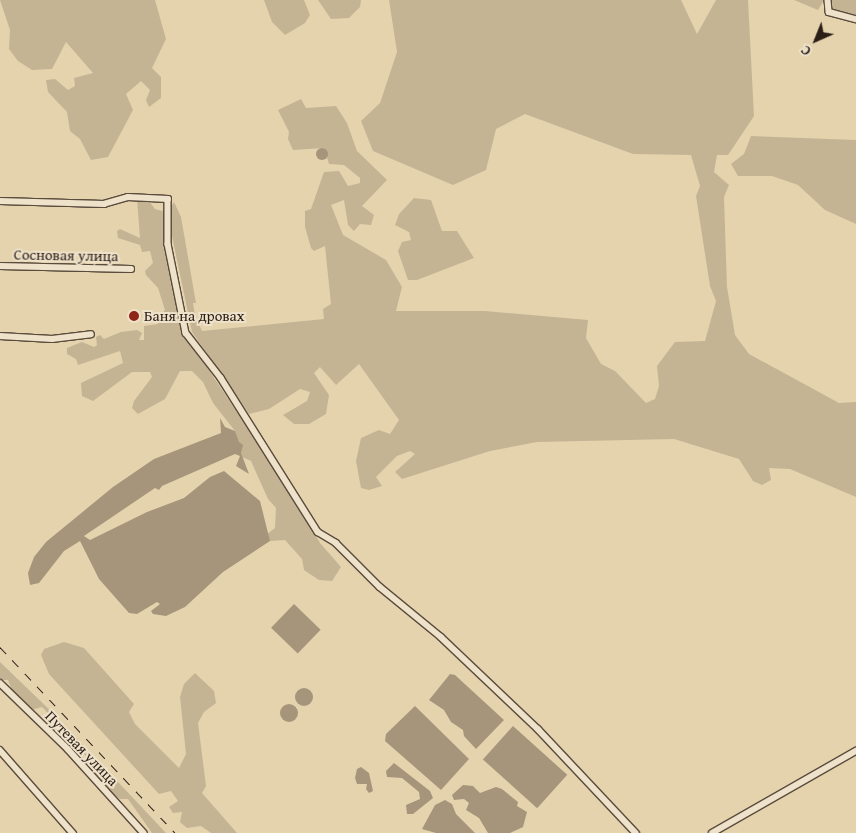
<!DOCTYPE html>
<meta charset="utf-8">
<style>
body{margin:0}
#map{position:relative;width:856px;height:833px;overflow:hidden;background:#e5d3ae;font-family:"Gentium Book Plus",serif}
div>[style]{position:absolute}
.green>*{inset:0;background:#c5b494}
.water>*{inset:0;background:#a6957a;transform-origin:0 0}
.round{border-radius:50%}
.roads{filter:drop-shadow(1px 0 #5a4b3c) drop-shadow(-1px 0 #5a4b3c) drop-shadow(0 1px #5a4b3c) drop-shadow(0 -1px #5a4b3c)}
.minor>*{height:5.5px;margin:-2.75px;padding:0 2.75px;transform-origin:2.75px;border-radius:2.75px;background:#eee2ca}
.rail>*{height:1px;margin-top:-0.5px;transform-origin:0;background:repeating-linear-gradient(90deg,#2b1e16 0 9px,transparent 0 18px)}
.dots>*{width:14px;height:14px;translate:-50% -50%;box-sizing:border-box;border:2px solid #eee2ca;border-radius:50%}
span{translate:-50% -50%;white-space:nowrap;text-align:center;line-height:1.15;-webkit-text-stroke:4px #eee2ca;paint-order:stroke}
.street-label{font-size:15px;color:#2b1e16}
.poi-label{font-size:15px;color:#2b1e16}
.left{translate:0 -50%;text-align:left}
.north{position:absolute;left:791px;top:15px;width:50px;height:50px;-webkit-text-stroke:4px #eee2ca;paint-order:stroke;rotate:224deg;font-size:14px;font-weight:700;line-height:20px;text-align:center;color:#2b1e16}
.north::after{content:'';display:block;margin:auto;width:18px;height:22px;background:#2b1e16;clip-path:polygon(50% 0,100% 100%,50% 72%,0 100%)}
</style>
<div id="map">
<div class="green">
<i style="clip-path:polygon(0 0,155px 0,166px 39px,152px 68px,161px 77px,161px 98px,149px 107px,146px 100px,150px 90px,141px 81px,126px 94px,133px 110px,108px 157px,91px 160px,80px 139px,70px 131px,67px 112px,48px 92px,46px 80px,55px 79px,68px 90px,75px 86px,74px 78px,93px 73px,66px 42px,52px 69px,32px 70px,18px 61px,9px 49px,10px 30px)"></i>
<i style="clip-path:polygon(264px 0,304px 0,310px 15px,305px 23px,285px 35px,272px 22px)"></i>
<i style="clip-path:polygon(318px 0,361px 0,360px 7px,349px 18px,331px 19px)"></i>
<i style="clip-path:polygon(389px 0,681px 0,697px 34px,716px 0,748px 0,754px 116px,728px 155px,717px 155px,714px 172px,729px 185px,724px 197px,727px 287px,735px 335px,749px 354px,839px 403px,856px 402px,856px 497px,790px 469px,769px 468px,771px 480px,762px 485px,753px 481px,739px 459px,674px 439px,537px 442px,490px 451px,402px 479px,395px 472px,415px 454px,410px 451px,397px 456px,376px 477px,382px 486px,369px 490px,361px 488px,356px 461px,361px 438px,379px 430px,390px 434px,399px 420px,359px 364px,336px 385px,320px 367px,314px 373px,329px 395px,326px 414px,309px 424px,294px 424px,283px 415px,307px 401px,310px 392px,300px 389px,269px 409px,249px 414px,192px 332px,172px 236px,171px 207px,174px 202px,181px 217px,196px 303px,193px 303px,195px 315px,202px 331px,324px 319px,323px 309px,331px 304px,325px 246px,314px 251px,311px 248px,305px 227px,305px 211px,311px 209px,324px 172px,339px 171px,348px 186px,360px 183px,360px 178px,344px 165px,329px 164px,324px 148px,293px 150px,288px 139px,289px 132px,278px 110px,301px 99px,306px 108px,336px 106px,347px 123px,357px 151px,387px 180px,362px 206px,374px 215px,371px 225px,360px 224px,354px 231px,348px 225px,344px 200px,331px 205px,343px 235px,386px 260px,402px 287px,396px 311px,485px 311px,588px 320px,586px 338px,601px 364px,615px 371px,646px 403px,655px 399px,659px 386px,657px 366px,675px 342px,705px 341px,716px 301px,710px 286px,696px 196px,700px 186px,691px 155px,633px 154px,525px 114px,496px 129px,486px 170px,453px 185px,373px 151px,361px 121px,380px 103px,397px 52px)"></i>
<i style="clip-path:polygon(794px 0,824px 0,818px 10px)"></i>
<i style="clip-path:polygon(830px 0,856px 0,856px 18px,836px 14px,830px 7px)"></i>
<i style="clip-path:polygon(751px 136px,856px 140px,856px 224px,825px 210px,798px 185px,772px 176px,738px 176px,731px 164px,744px 154px)"></i>
<i style="clip-path:polygon(414px 198px,431px 200px,442px 231px,457px 231px,474px 258px,417px 280px,408px 280px,398px 251px,402px 242px,411px 240px,409px 232px,395px 225px,399px 214px)"></i>
<i style="clip-path:polygon(137px 199px,148px 200px,155px 209px,166px 212px,167px 247px,185px 334px,284px 483px,320px 543px,341px 567px,332px 581px,319px 580px,304px 570px,302px 559px,285px 540px,270px 541px,266px 535px,275px 528px,276px 508px,268px 499px,251px 461px,242px 457px,235px 431px,213px 403px,203px 382px,192px 371px,180px 371px,165px 399px,138px 414px,132px 408px,134px 401px,152px 377px,150px 372px,132px 372px,93px 401px,82px 396px,81px 383px,123px 363px,120px 351px,78px 365px,76px 359px,67px 354px,67px 348px,82px 342px,94px 347px,97px 345px,96px 337px,100px 335px,104px 339px,121px 332px,137px 330px,142px 333px,139px 340px,144px 340px,144px 326px,158px 324px,158px 319px,165px 310px,158px 288px,146px 275px,145px 271px,153px 263px,150px 251px,142px 252px,140px 245px,118px 238px,117px 231px,120px 229px,140px 238px)"></i>
<i style="clip-path:polygon(64px 642px,84px 648px,134px 704px,129px 712px,135px 724px,179px 768px,186px 754px,180px 697px,184px 684px,195px 673px,214px 691px,216px 703px,204px 712px,198px 723px,206px 786px,202px 793px,237px 833px,211px 833px,201px 826px,187px 828px,180px 822px,182px 812px,173px 813px,169px 807px,178px 801px,171px 791px,159px 794px,49px 674px,41px 655px,44px 649px)"></i>
<i style="clip-path:polygon(0 662px,54px 714px,166px 833px,152px 833px,128px 799px,120px 799px,111px 793px,92px 773px,92px 765px,75px 741px,42px 707px,31px 710px,13px 693px,8px 680px,0 680px)"></i>
</div>
<div class="water">
<i class="round" style="left:316px;top:148px;width:12px;height:12px"></i>
<i style="clip-path:polygon(220px 418px,225px 427px,235px 431px,239px 442px,243px 445px,241px 453px,249px 474px,236px 466px,240px 456px,235px 454px,162px 486px,159px 490px,155px 488px,84px 536px,90px 540px,147px 512px,184px 498px,210px 477px,224px 471px,260px 501px,270px 541px,223px 572px,185px 607px,166px 616px,153px 614px,151px 611px,160px 604px,157px 602px,137px 614px,129px 613px,99px 579px,80px 541px,64px 551px,39px 583px,30px 585px,28px 573px,34px 557px,46px 542px,113px 487px,154px 459px,221px 433px)"></i>
<i style="left:294px;top:604px;width:37px;height:33px;rotate:44deg"></i>
<i style="clip-path:polygon(450px 674px,455px 675px,504px 720px,476px 749px,464px 736px,463px 730px,451px 722px,444px 710px,429px 700px)"></i>
<i class="round" style="left:295px;top:688px;width:18px;height:18px"></i>
<i class="round" style="left:280px;top:704px;width:18px;height:18px"></i>
<i style="clip-path:polygon(415px 706px,469px 759px,441px 790px,385px 741px,386px 734px)"></i>
<i style="left:513px;top:726px;width:73px;height:45px;rotate:42deg"></i>
<i style="clip-path:polygon(394px 763px,430px 791px,433px 798px,413px 814px,407px 814px,406px 805px,420px 799px,419px 792px,402px 778px,387px 777px,386px 771px)"></i>
<i style="clip-path:polygon(361px 767px,369px 773px,373px 791px,369px 793px,366px 789px,367px 784px,357px 784px,355px 778px,357px 769px)"></i>
<i style="clip-path:polygon(463px 785px,473px 786px,480px 793px,496px 787px,502px 789px,518px 802px,517px 806px,527px 812px,523px 827px,510px 833px,488px 833px,479px 818px,466px 810px,469px 803px,464px 799px,454px 800px,452px 795px)"></i>
<i style="clip-path:polygon(445px 800px,452px 804px,456px 814px,475px 833px,436px 833px,422px 829px,435px 805px)"></i>
</div>
<div class="roads">
<div class="minor">
<i style="left:828px;top:0;width:12px;rotate:85deg"></i>
<i style="left:829px;top:12px;width:28px;rotate:15deg"></i>
<i style="left:0;top:201px;width:104px;rotate:1.7deg"></i>
<i style="left:104px;top:204px;width:25px;rotate:-16deg"></i>
<i style="left:128px;top:197px;width:40px;rotate:2.9deg"></i>
<i style="left:168px;top:199px;width:45px;rotate:90deg"></i>
<i style="left:168px;top:244px;width:91px;rotate:78.6deg"></i>
<i style="left:186px;top:333px;width:57px;rotate:52.1deg"></i>
<i style="left:221px;top:378px;width:182px;rotate:57.8deg"></i>
<i style="left:318px;top:532px;width:21px;rotate:31deg"></i>
<i style="left:336px;top:543px;width:62px;rotate:45deg"></i>
<i style="left:380px;top:587px;width:79px;rotate:39.3deg"></i>
<i style="left:441px;top:637px;width:134px;rotate:43.5deg"></i>
<i style="left:538px;top:729px;width:143px;rotate:46.7deg"></i>
<i style="left:0;top:266px;width:131px;rotate:1.3deg"></i>
<i style="left:0;top:336px;width:52px;rotate:3.3deg"></i>
<i style="left:52px;top:339px;width:39px;rotate:-7deg"></i>
<i style="left:0;top:683px;width:95px;rotate:44.1deg"></i>
<i style="left:68px;top:749px;width:113px;rotate:47.9deg"></i>
<i style="left:0;top:750px;width:111px;rotate:48.7deg"></i>
<i style="left:712px;top:833px;width:166px;rotate:-29.7deg"></i>
</div>
</div>
<div class="rail">
<i style="left:0;top:647px;width:255px;rotate:46.7deg"></i>
</div>
<div class="dots">
<i style="left:134px;top:316px;background:#8f2418"></i>
</div>
<div class="street-label">
<span style="left:66px;top:255px;rotate:1deg">Сосновая улица</span>
<span style="left:82px;top:748px;rotate:46deg">Путевая улица</span>
</div>
<div class="poi-label">
<span class="left" style="left:144px;top:316px">Баня на дровах</span>
</div>
<div class="north">С</div>
</div>
